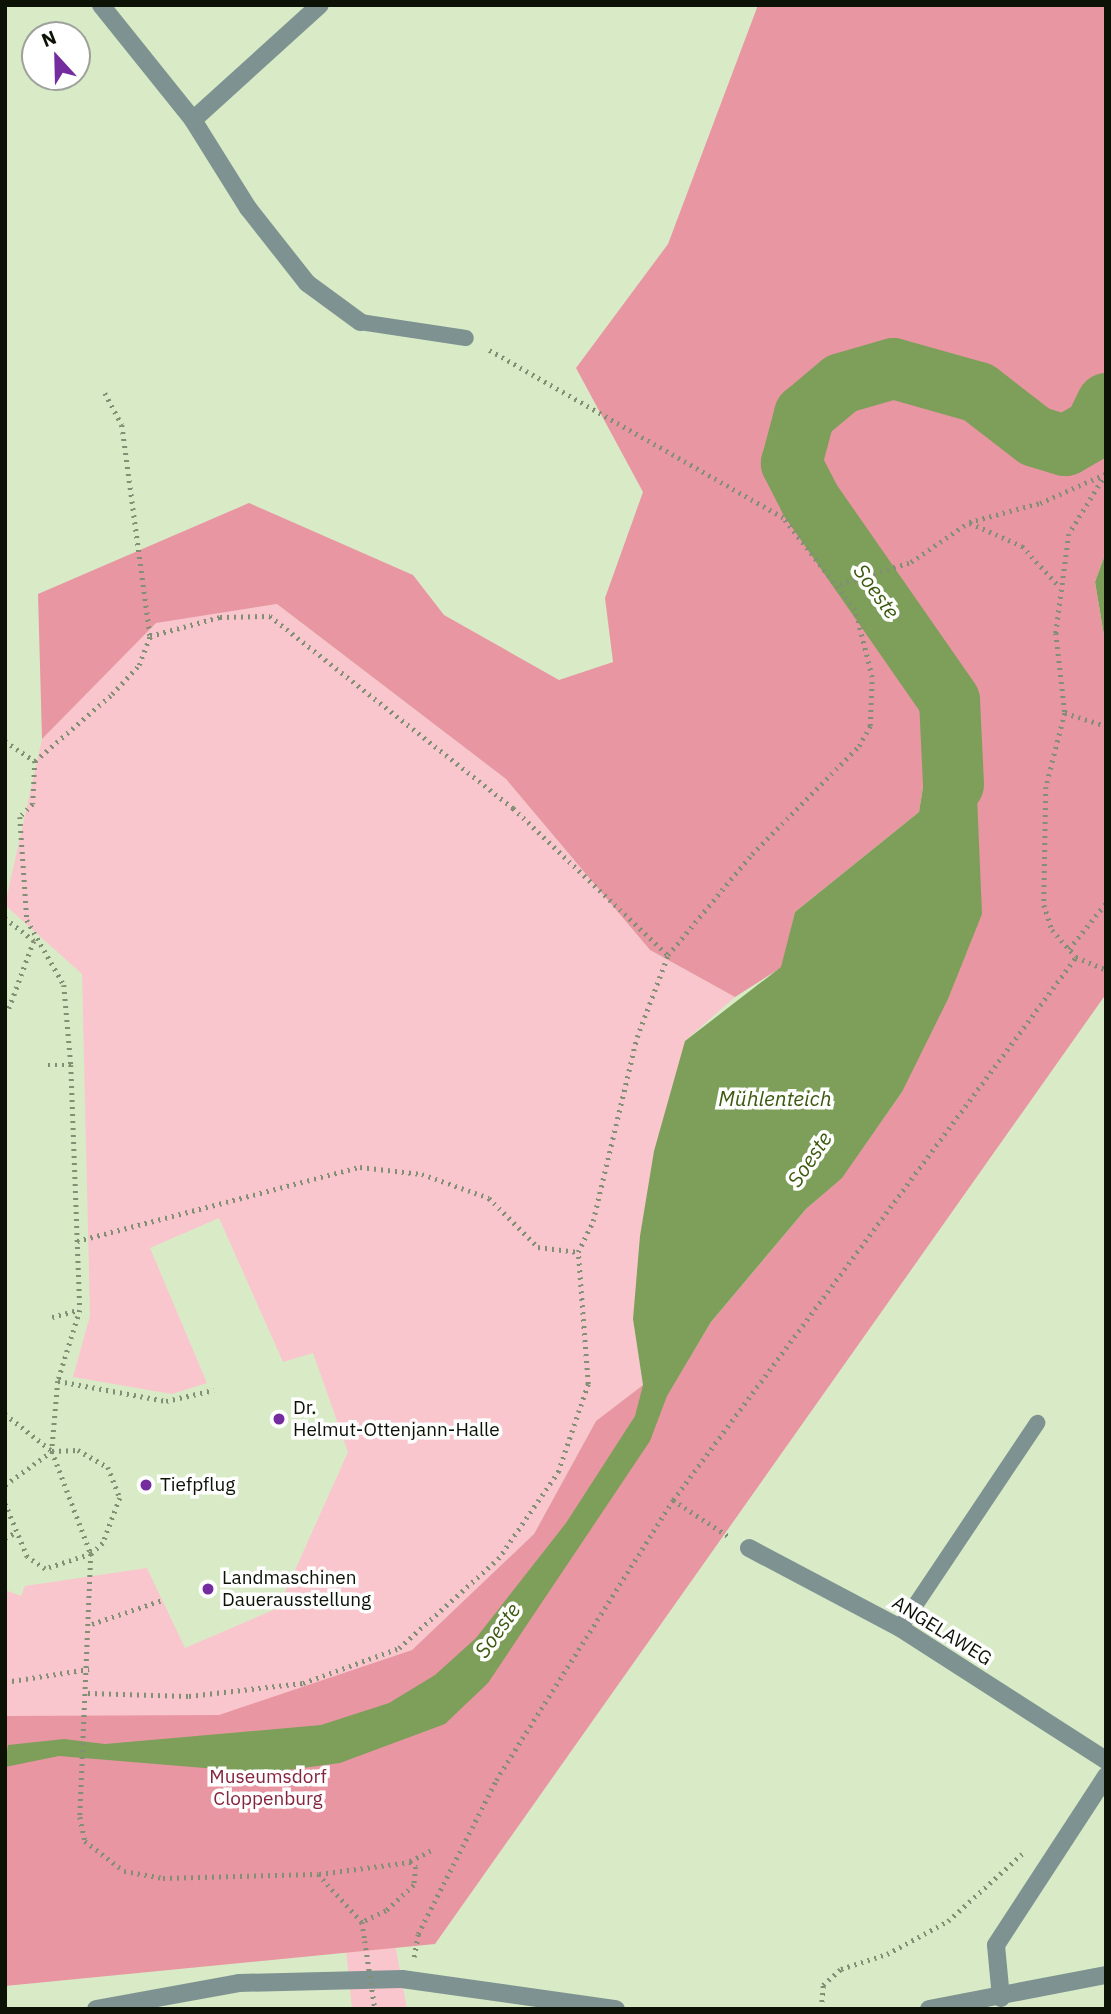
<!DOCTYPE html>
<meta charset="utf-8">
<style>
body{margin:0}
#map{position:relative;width:1111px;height:2014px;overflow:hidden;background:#d8ebc6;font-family:"IBM Plex Sans",sans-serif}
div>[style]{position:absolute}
.green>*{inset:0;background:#fac6cd}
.forest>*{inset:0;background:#e996a3}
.water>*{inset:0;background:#7e9f5a}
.river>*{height:61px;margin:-30.5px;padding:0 30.5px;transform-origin:30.5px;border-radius:30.5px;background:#7e9f5a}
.path>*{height:4.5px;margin-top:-2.25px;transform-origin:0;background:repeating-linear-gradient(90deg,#818f74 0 2px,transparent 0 7px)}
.lane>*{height:16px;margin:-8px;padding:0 8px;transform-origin:8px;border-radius:8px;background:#7e9391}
.street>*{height:18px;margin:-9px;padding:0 9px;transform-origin:9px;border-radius:9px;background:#7e9391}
.path-bridge>*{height:4.5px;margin-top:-2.25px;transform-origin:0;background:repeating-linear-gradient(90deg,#818f74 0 2px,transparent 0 7px)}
.dots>*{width:19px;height:19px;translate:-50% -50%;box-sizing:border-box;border:4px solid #fff;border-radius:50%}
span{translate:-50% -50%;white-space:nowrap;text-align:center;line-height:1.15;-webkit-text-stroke:7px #fff;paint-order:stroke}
.poi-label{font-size:19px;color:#0c1206}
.left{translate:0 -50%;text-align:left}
.street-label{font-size:19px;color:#0c1206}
.park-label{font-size:19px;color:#85243d}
.water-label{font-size:21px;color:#3c590f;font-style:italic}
.frame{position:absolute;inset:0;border:7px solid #0c1206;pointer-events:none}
.north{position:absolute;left:21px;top:21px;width:70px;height:70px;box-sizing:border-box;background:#fff;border:2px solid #9ea09b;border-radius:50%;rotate:338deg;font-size:19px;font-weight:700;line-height:28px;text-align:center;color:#0c1206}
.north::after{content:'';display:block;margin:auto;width:24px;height:32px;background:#742c9f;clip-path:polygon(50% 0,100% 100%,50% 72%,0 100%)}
</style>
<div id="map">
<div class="green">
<i style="clip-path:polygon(277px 604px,506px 779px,650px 950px,735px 997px,685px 1041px,633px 1318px,643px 1385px,596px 1421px,534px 1534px,412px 1650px,371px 1664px,395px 1944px,407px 2009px,352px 2009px,346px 1949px,5px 1948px,5px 1590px,21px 1596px,25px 1586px,147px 1568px,185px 1648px,278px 1608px,348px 1452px,313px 1353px,283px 1362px,219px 1218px,150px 1248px,207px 1383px,172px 1394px,73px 1377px,90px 1316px,82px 974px,5px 905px,42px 739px,156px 622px)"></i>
</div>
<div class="forest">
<i style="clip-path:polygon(758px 5px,1106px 5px,1106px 552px,1095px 582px,1106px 647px,1106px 994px,435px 1944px,5px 1986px,5px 1716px,219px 1715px,412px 1650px,534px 1534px,596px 1421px,643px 1385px,667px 1395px,711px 1322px,806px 1209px,842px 1177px,902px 1092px,936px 706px,919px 812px,795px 912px,782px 967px,735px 997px,650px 950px,506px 779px,277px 604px,156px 623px,42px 739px,38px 594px,249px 503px,413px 575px,444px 615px,559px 680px,613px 662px,605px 598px,643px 492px,576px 368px,668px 244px)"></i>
</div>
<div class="water">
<i style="clip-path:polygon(1106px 552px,1106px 647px,1095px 582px)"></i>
<i style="clip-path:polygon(949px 700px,961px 701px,976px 772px,982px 914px,948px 999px,902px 1092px,842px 1178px,806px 1209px,711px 1322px,667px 1396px,650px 1441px,488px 1683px,445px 1724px,340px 1763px,265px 1773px,59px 1756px,5px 1767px,8px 1745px,64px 1739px,105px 1744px,321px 1725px,389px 1703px,435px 1675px,476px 1638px,566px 1523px,635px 1416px,643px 1385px,633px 1319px,640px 1236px,654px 1151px,685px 1041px,781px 967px,795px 912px,919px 812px,936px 706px)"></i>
</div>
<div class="river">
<i style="left:953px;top:784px;width:84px;rotate:-92.7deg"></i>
<i style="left:949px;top:700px;width:244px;rotate:-124.8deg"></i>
<i style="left:810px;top:500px;width:42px;rotate:-117.2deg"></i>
<i style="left:791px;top:463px;width:51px;rotate:-75.1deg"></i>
<i style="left:804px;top:414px;width:48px;rotate:-40deg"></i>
<i style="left:841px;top:383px;width:54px;rotate:-16.1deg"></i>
<i style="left:893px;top:368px;width:88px;rotate:15.8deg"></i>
<i style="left:978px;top:392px;width:72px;rotate:37.7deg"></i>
<i style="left:1035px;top:436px;width:31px;rotate:17deg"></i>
<i style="left:1065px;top:445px;width:34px;rotate:-30deg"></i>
<i style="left:1094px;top:428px;width:28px;rotate:-64deg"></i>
</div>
<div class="path">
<i style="left:105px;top:393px;width:36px;rotate:62deg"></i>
<i style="left:122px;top:425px;width:213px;rotate:82.4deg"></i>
<i style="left:1106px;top:474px;width:70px;rotate:121.7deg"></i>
<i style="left:1069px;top:534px;width:100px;rotate:97.5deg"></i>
<i style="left:1056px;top:633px;width:81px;rotate:83.6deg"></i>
<i style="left:1065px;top:713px;width:43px;rotate:17.6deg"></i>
<i style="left:970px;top:523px;width:57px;rotate:23.9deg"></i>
<i style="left:1022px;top:546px;width:53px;rotate:47.3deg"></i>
<i style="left:840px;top:584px;width:74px;rotate:-17.2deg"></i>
<i style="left:911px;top:562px;width:70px;rotate:-34.6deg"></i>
<i style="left:969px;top:522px;width:73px;rotate:-15deg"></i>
<i style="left:1040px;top:503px;width:71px;rotate:-24deg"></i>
<i style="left:1065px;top:713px;width:76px;rotate:104.4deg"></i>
<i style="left:1046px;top:787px;width:118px;rotate:91deg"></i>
<i style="left:1044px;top:905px;width:26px;rotate:72deg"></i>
<i style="left:1052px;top:930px;width:36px;rotate:48deg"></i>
<i style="left:1076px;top:957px;width:33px;rotate:23deg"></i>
<i style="left:5px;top:741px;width:36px;rotate:34deg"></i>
<i style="left:35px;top:761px;width:43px;rotate:92.7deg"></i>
<i style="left:33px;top:804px;width:18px;rotate:135deg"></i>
<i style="left:20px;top:817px;width:103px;rotate:86.1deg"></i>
<i style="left:27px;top:920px;width:75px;rotate:60.4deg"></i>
<i style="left:64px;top:985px;width:80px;rotate:85deg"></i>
<i style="left:71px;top:1065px;width:245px;rotate:87.9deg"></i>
<i style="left:80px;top:1310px;width:74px;rotate:107.2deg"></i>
<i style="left:58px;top:1381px;width:69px;rotate:95deg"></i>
<i style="left:35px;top:761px;width:102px;rotate:-41deg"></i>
<i style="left:112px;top:694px;width:40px;rotate:-47deg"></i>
<i style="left:139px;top:665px;width:31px;rotate:-69deg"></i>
<i style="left:150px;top:636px;width:73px;rotate:-15.2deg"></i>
<i style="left:220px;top:617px;width:50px;rotate:-1.1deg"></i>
<i style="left:270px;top:616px;width:310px;rotate:38.3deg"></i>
<i style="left:513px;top:808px;width:214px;rotate:43.5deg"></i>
<i style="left:5px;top:918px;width:37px;rotate:38deg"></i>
<i style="left:34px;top:941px;width:72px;rotate:110.2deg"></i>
<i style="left:1069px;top:949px;width:59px;rotate:-51.2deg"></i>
<i style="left:48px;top:1065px;width:23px"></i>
<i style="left:77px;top:1241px;width:293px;rotate:-14.7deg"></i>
<i style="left:360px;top:1167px;width:62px;rotate:6.4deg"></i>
<i style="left:422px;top:1174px;width:71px;rotate:19.7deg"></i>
<i style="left:489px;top:1198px;width:69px;rotate:45deg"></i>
<i style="left:538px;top:1247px;width:40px;rotate:7.1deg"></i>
<i style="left:52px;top:1317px;width:28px;rotate:-15deg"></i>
<i style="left:58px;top:1381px;width:110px;rotate:10.5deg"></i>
<i style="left:166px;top:1401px;width:49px;rotate:-12.9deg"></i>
<i style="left:5px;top:1414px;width:60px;rotate:38.2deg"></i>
<i style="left:52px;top:1451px;width:110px;rotate:69.3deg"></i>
<i style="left:91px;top:1554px;width:263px;rotate:92.4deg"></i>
<i style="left:80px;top:1817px;width:25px;rotate:78deg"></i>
<i style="left:85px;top:1841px;width:49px;rotate:37.6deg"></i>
<i style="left:124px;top:1871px;width:40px;rotate:10deg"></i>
<i style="left:163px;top:1878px;width:155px;rotate:-1.5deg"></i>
<i style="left:318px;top:1874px;width:65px;rotate:47.5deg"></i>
<i style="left:362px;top:1922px;width:19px;rotate:81deg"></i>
<i style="left:5px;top:1485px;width:58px;rotate:-35.9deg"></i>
<i style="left:52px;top:1451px;width:26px;rotate:-2deg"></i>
<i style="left:78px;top:1450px;width:34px;rotate:30deg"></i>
<i style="left:108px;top:1467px;width:33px;rotate:69deg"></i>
<i style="left:120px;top:1498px;width:48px;rotate:110.7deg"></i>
<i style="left:103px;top:1543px;width:16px;rotate:137deg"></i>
<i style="left:91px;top:1554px;width:48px;rotate:161.9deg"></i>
<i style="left:45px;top:1569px;width:22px;rotate:-146deg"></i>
<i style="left:27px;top:1557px;width:57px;rotate:-112.5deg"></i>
<i style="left:673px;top:1500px;width:66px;rotate:33.2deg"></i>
<i style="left:5px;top:1538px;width:13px;rotate:-27deg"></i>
<i style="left:92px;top:1624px;width:74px;rotate:-18.9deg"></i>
<i style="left:5px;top:1682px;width:85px;rotate:-8.8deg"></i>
<i style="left:88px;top:1693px;width:101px;rotate:1.7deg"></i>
<i style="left:189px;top:1696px;width:115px;rotate:-6.5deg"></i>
<i style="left:303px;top:1683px;width:102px;rotate:-20deg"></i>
<i style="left:399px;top:1648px;width:133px;rotate:-42deg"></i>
<i style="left:498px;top:1559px;width:106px;rotate:-55.4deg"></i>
<i style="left:558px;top:1472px;width:93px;rotate:-71.2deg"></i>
<i style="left:588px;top:1384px;width:132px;rotate:-94.3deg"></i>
<i style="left:578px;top:1252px;width:34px;rotate:-64deg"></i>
<i style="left:593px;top:1221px;width:189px;rotate:-76.6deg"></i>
<i style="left:637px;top:1037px;width:88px;rotate:-69.3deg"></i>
<i style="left:668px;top:955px;width:131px;rotate:-50.3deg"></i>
<i style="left:752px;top:854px;width:152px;rotate:-45.3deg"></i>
<i style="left:859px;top:746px;width:23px;rotate:-61deg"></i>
<i style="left:870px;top:726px;width:49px;rotate:-87.7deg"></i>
<i style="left:872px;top:677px;width:69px;rotate:-104.2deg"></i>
<i style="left:855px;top:610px;width:117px;rotate:-128deg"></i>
<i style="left:783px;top:518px;width:339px;rotate:-150.3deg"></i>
<i style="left:410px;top:1861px;width:27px;rotate:-27deg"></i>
<i style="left:319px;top:1874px;width:92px;rotate:-7.5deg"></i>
<i style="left:410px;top:1862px;width:8px;rotate:40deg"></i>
<i style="left:416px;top:1867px;width:18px;rotate:96deg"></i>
<i style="left:414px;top:1885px;width:38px;rotate:137deg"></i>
<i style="left:386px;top:1911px;width:26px;rotate:155deg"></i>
<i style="left:414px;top:1957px;width:23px;rotate:-80deg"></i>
<i style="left:418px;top:1934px;width:173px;rotate:-63.1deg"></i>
<i style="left:496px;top:1780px;width:331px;rotate:-57.7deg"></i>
<i style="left:673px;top:1500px;width:676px;rotate:-53.42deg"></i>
<i style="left:821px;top:2009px;width:24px;rotate:-85deg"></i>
<i style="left:823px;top:1985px;width:24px;rotate:-42deg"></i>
<i style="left:841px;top:1969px;width:48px;rotate:-18.1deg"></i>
<i style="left:887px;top:1954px;width:69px;rotate:-28.4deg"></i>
<i style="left:948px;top:1921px;width:100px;rotate:-42.2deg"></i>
</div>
<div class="lane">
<i style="left:360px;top:322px;width:107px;rotate:8.6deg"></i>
<i style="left:900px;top:1628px;width:247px;rotate:-56.2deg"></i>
</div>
<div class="street">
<i style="left:101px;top:5px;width:147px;rotate:51.3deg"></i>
<i style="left:193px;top:120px;width:171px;rotate:-42.2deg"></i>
<i style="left:193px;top:120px;width:104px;rotate:58deg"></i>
<i style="left:248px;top:208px;width:95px;rotate:51.8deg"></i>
<i style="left:307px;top:283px;width:66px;rotate:36.3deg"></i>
<i style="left:749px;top:1548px;width:171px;rotate:27.9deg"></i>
<i style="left:900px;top:1628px;width:245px;rotate:32.7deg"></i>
<i style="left:1001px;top:1998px;width:53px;rotate:-95.4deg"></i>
<i style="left:996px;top:1945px;width:202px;rotate:-56.9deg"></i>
<i style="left:96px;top:2009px;width:145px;rotate:-10.3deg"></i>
<i style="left:239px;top:1983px;width:163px;rotate:-1.4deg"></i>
<i style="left:402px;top:1979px;width:216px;rotate:8deg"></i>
<i style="left:929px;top:2009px;width:180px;rotate:-10.9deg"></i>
</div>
<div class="path-bridge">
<i style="left:365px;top:1941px;width:69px;rotate:81.6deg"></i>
</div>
<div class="dots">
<i style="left:279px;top:1419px;background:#742c9f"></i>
<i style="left:146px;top:1485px;background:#742c9f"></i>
<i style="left:208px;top:1589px;background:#742c9f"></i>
</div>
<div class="poi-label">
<span class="left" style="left:293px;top:1419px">Dr.<br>Helmut-Ottenjann-Halle</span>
<span class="left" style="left:160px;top:1485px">Tiefpflug</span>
<span class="left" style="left:222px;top:1589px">Landmaschinen<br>Dauerausstellung</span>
</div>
<div class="street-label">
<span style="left:942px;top:1631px;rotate:32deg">ANGELAWEG</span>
</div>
<div class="park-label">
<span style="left:268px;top:1788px">Museumsdorf<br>Cloppenburg</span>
</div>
<div class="water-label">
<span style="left:877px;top:591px;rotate:54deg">Soeste</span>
<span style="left:775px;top:1098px">Mühlenteich</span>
<span style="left:809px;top:1159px;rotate:-56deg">Soeste</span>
<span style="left:497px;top:1630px;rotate:-54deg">Soeste</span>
</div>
<div class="frame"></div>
<div class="north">N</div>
</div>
